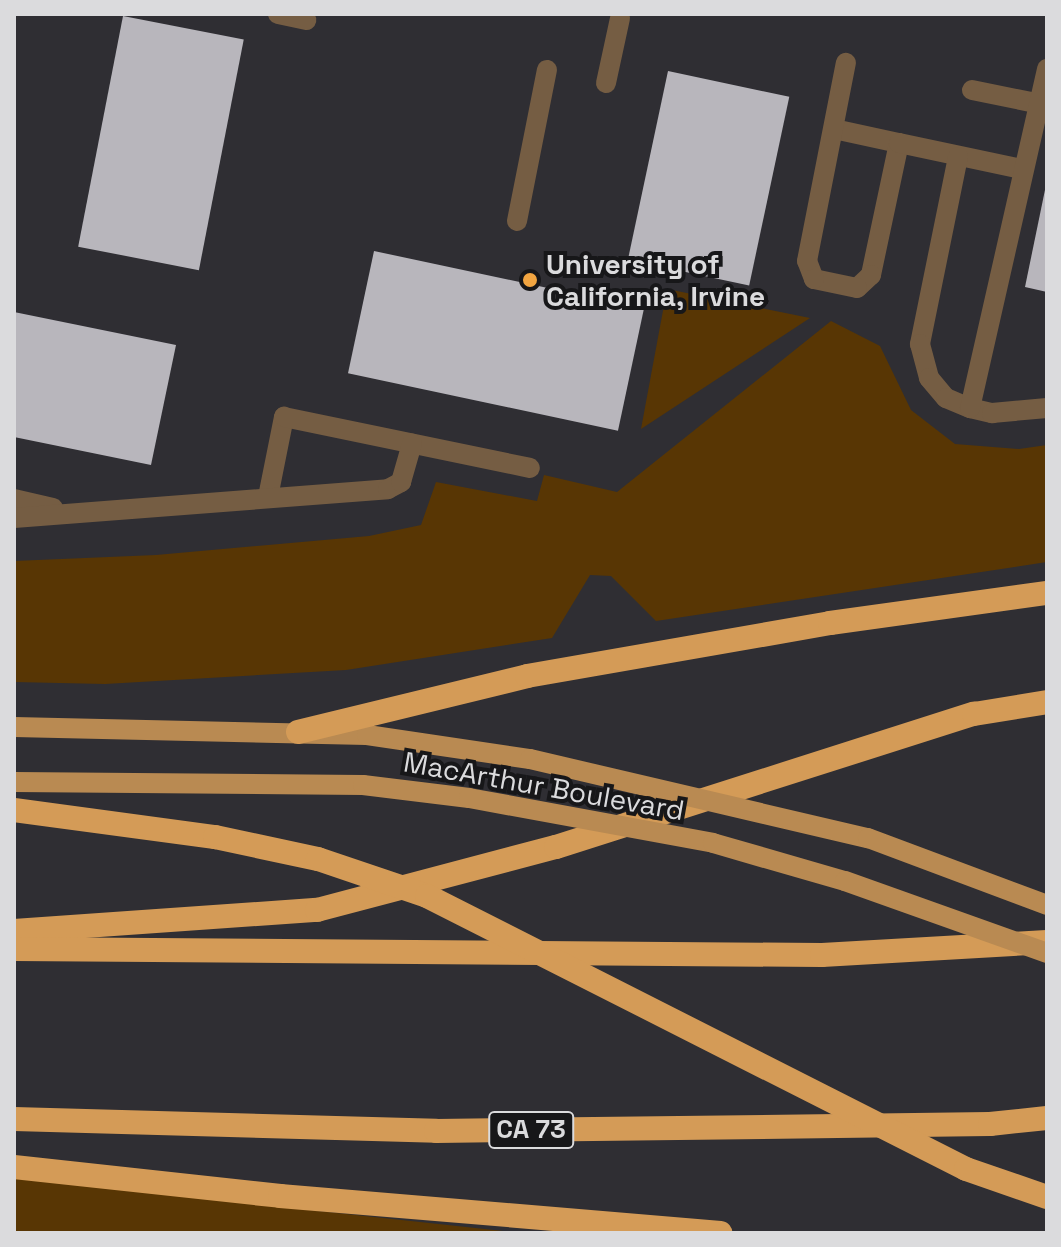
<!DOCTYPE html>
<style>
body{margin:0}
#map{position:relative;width:1061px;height:1247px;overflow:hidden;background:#2f2e33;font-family:"Space Grotesk",sans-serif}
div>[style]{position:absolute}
.green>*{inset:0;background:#583604}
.building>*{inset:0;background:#b8b6bc;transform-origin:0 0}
.minor>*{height:20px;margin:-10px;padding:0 10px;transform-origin:10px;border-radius:10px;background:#755d43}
.major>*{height:20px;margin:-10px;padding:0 10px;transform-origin:10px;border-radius:10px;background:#b98a52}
.highway>*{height:24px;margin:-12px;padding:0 12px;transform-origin:12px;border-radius:12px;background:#d49b57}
.major-bridge>*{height:20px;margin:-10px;padding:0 10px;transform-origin:10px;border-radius:10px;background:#b98a52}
.highway-bridge>*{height:24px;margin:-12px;padding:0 12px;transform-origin:12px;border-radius:12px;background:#d49b57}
.dots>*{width:22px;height:22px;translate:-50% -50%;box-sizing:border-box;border:4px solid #171719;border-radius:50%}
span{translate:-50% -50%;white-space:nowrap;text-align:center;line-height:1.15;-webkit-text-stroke:8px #171719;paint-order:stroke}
.shield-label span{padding:2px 6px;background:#171719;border:2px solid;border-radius:6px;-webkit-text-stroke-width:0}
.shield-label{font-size:26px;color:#dbdbdd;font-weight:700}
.poi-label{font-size:28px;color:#dbdbdd;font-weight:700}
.left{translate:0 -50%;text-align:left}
.street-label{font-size:28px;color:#dbdbdd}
.frame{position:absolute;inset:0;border:16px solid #dbdbdd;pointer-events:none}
</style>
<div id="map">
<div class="green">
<i style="clip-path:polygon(667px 289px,810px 318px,641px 429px)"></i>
<i style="clip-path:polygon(831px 321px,880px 346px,911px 410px,955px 444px,1019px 449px,1047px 445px,1047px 562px,656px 621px,611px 576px,590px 575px,552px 638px,346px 670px,105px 684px,14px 682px,14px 561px,156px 555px,369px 536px,421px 525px,436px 482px,537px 501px,544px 475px,617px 492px)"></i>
<i style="clip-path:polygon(14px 1178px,522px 1233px,14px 1233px)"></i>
</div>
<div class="building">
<i style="left:123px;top:16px;width:123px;height:235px;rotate:11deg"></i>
<i style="left:668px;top:71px;width:124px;height:193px;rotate:12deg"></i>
<i style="clip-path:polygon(1046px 185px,1047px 186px,1047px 292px,1025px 287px)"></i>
<i style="left:374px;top:251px;width:276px;height:125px;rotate:12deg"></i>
<i style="clip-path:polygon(14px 312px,176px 345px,151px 465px,14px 437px)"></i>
</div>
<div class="minor">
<i style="left:278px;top:14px;width:29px;rotate:12deg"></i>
<i style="left:606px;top:83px;width:66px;rotate:-77.8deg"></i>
<i style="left:972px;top:90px;width:76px;rotate:11.5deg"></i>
<i style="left:834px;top:129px;width:66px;rotate:12.2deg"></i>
<i style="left:899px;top:143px;width:135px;rotate:102deg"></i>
<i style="left:871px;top:275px;width:19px;rotate:137deg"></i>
<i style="left:857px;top:288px;width:44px;rotate:-168.2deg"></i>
<i style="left:814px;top:279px;width:19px;rotate:-111deg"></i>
<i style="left:807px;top:261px;width:202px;rotate:-78.9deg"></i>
<i style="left:899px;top:143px;width:125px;rotate:12deg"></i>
<i style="left:958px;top:157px;width:191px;rotate:101.5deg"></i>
<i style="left:920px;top:344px;width:35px;rotate:75deg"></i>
<i style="left:929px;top:378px;width:26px;rotate:50deg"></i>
<i style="left:946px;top:398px;width:26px;rotate:23deg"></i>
<i style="left:970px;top:408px;width:23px;rotate:13deg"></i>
<i style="left:992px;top:413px;width:55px;rotate:-5.2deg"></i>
<i style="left:517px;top:221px;width:154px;rotate:-78.8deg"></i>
<i style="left:970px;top:408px;width:348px;rotate:-77.2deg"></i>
<i style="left:268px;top:497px;width:82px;rotate:-78.7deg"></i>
<i style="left:284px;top:417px;width:251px;rotate:11.7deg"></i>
<i style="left:14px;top:499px;width:40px;rotate:13deg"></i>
<i style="left:14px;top:518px;width:375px;rotate:-4.4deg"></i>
<i style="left:388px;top:489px;width:15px;rotate:-28deg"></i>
<i style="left:401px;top:482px;width:40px;rotate:-74deg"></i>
</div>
<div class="major">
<i style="left:14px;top:727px;width:353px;rotate:1.3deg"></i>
<i style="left:367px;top:735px;width:165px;rotate:8.4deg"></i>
<i style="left:14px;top:782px;width:349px;rotate:0.5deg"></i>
<i style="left:363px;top:785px;width:107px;rotate:7deg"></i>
</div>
<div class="highway">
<i style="left:298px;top:732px;width:236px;rotate:-13.7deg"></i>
<i style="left:527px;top:676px;width:308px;rotate:-9.9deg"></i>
<i style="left:830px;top:623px;width:219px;rotate:-7.9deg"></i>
<i style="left:14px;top:810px;width:203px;rotate:7.7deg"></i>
<i style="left:14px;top:931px;width:304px;rotate:-4deg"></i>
<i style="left:317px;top:910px;width:247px;rotate:-14.8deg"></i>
<i style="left:556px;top:847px;width:439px;rotate:-17.7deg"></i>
<i style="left:974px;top:714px;width:74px;rotate:-9.3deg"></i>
<i style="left:14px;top:949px;width:808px;rotate:0.43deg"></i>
<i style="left:822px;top:955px;width:225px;rotate:-3.3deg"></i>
<i style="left:14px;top:1119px;width:422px;rotate:1.6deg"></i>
<i style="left:436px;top:1131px;width:554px;rotate:-0.72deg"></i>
<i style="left:990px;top:1124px;width:57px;rotate:-6deg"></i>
<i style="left:14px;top:1167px;width:268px;rotate:6.2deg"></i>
<i style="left:280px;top:1196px;width:442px;rotate:4.8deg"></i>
</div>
<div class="major-bridge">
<i style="left:530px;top:759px;width:347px;rotate:13.2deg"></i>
<i style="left:868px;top:838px;width:191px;rotate:20.5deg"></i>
<i style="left:469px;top:798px;width:248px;rotate:10.4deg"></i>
<i style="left:713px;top:843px;width:137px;rotate:16.1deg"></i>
<i style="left:845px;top:881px;width:214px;rotate:19.6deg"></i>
</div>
<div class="highway-bridge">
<i style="left:215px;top:837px;width:105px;rotate:12.1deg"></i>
<i style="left:318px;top:859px;width:115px;rotate:18.7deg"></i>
<i style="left:427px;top:896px;width:604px;rotate:26.86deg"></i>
<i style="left:966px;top:1169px;width:86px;rotate:19.1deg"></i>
</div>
<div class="dots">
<i style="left:530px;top:280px;background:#f2a541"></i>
</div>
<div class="shield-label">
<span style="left:531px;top:1130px">CA 73</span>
</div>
<div class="poi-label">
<span class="left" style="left:546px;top:280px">University of<br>California, Irvine</span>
</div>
<div class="street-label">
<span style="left:544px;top:786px;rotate:10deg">MacArthur Boulevard</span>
</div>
<div class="frame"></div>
</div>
